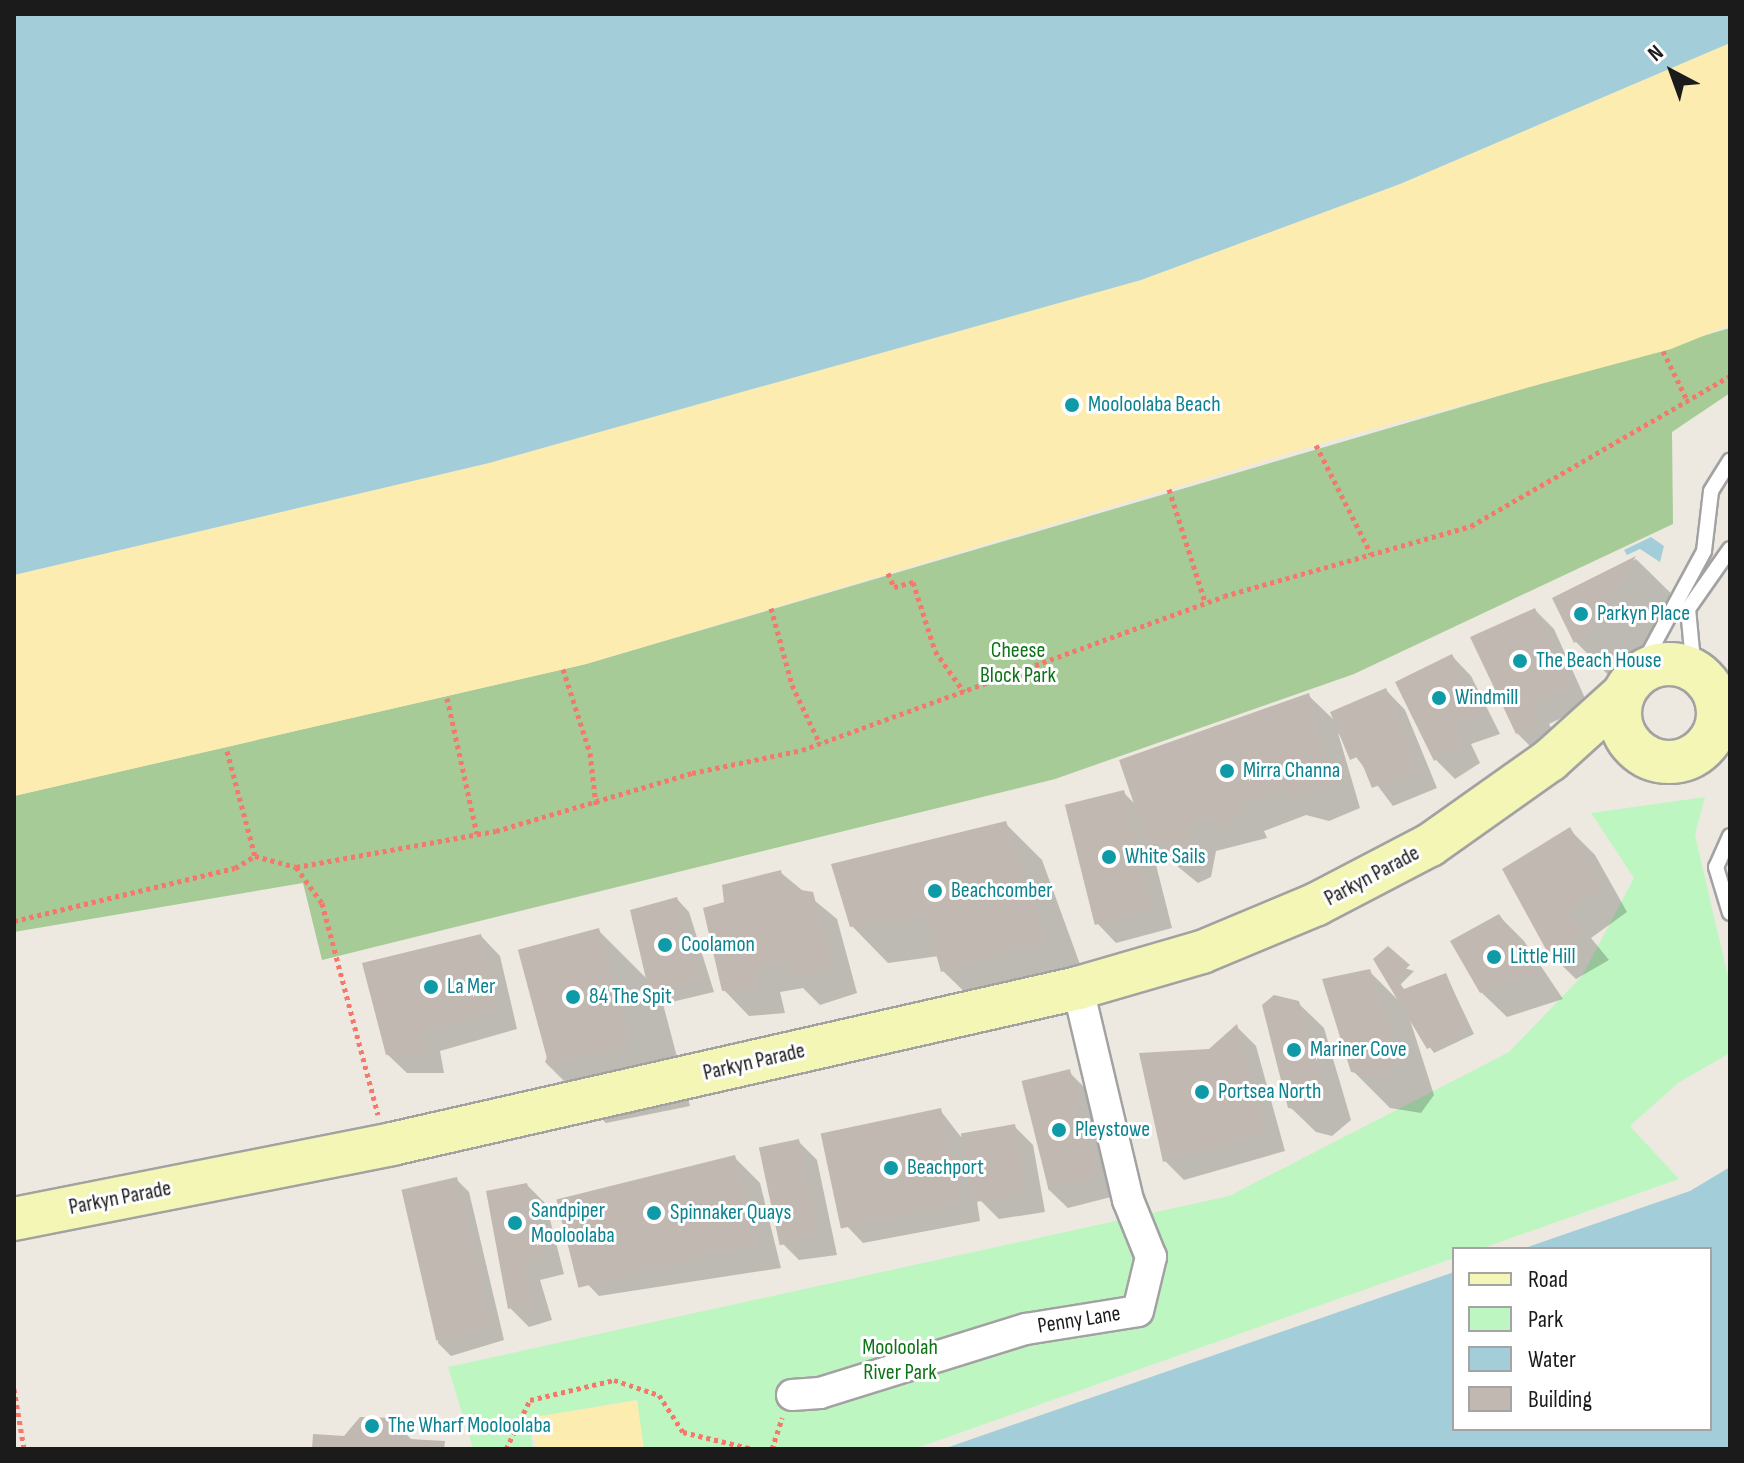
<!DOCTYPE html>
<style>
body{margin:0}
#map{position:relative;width:1744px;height:1463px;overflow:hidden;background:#ede9e1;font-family:"Sofia Sans Condensed",sans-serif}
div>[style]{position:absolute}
.forest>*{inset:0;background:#a6cb97}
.sand>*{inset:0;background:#fcecb0}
.park>*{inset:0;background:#bef6c2}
.water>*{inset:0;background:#a3cdd9}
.shadow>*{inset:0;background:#0003}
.building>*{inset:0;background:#c1b8b1;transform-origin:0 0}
.path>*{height:5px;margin-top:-2.5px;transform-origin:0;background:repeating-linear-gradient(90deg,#f4786b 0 4px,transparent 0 8px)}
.roads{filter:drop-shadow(2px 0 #a2a2a2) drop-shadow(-2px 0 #a2a2a2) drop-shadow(0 2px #a2a2a2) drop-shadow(0 -2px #a2a2a2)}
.lane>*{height:14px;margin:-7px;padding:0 7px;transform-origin:7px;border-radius:7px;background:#fff}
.street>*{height:30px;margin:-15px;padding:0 15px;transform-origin:15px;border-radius:15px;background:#fff}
.secondary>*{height:42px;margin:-21px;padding:0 21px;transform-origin:21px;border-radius:21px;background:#f3f6b5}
.secondary>.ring{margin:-21px;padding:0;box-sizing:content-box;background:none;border:42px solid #f3f6b5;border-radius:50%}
.dots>*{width:22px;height:22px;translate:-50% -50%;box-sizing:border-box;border:4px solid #fff;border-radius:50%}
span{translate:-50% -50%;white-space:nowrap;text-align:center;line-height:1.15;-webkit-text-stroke:6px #fff;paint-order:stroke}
.culture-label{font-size:22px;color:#0d838f}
.left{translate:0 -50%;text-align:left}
.park-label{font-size:22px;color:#0f7317}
.street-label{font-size:22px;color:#1b1b1b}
.frame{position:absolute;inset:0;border:16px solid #1b1b1b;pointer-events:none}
.legend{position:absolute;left:1452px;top:1247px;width:260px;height:184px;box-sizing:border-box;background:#fff;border:2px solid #a4a4a4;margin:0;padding:10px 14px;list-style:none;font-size:24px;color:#1b1b1b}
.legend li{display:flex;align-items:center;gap:16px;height:40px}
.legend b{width:40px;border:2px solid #a4a4a4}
.north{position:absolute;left:1632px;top:32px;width:80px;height:80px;-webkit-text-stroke:6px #fff;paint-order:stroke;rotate:319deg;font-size:22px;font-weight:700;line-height:32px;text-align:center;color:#1b1b1b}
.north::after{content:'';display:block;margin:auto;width:28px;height:36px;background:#1b1b1b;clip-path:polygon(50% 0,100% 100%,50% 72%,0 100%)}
</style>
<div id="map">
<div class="forest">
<i style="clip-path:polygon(1730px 328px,1730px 393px,1672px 432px,1673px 524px,1354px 674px,1055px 779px,322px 960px,303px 883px,14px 932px,14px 796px,586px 664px)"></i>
</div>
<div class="sand">
<i style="clip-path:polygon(1730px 43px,1730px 325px,1671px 349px,1340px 438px,586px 664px,14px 796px,14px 575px,489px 463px,1141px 280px,1400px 184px)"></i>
<i style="clip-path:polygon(638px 1400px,644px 1449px,537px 1449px,528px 1418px)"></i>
</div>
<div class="park">
<i style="clip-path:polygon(1705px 797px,1695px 835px,1730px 985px,1730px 1053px,1678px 1083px,1630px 1126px,1679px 1179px,1480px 1249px,1454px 1249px,1454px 1258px,914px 1449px,644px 1449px,637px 1400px,529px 1418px,533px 1449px,473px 1449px,448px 1367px,1229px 1196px,1509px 1052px,1582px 976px,1634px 878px,1591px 813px)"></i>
</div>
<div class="water">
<i style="clip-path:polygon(14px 14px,1730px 14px,1730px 43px,1400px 184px,1141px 280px,489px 463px,14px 575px)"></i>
<i style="clip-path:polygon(1651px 537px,1664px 546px,1660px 562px,1640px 549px,1627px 555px,1624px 550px)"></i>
<i style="clip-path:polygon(1730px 1167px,1730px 1449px,943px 1449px,1454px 1272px,1454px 1429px,1710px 1429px,1710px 1249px,1522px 1249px,1690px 1191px)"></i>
</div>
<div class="shadow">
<i style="clip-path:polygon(1636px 559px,1685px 607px,1638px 685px,1625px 692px,1576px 642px,1555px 599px)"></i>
<i style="clip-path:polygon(1535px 610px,1554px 629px,1588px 705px,1549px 724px,1559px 743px,1536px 752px,1517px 733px)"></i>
<i style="clip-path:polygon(1452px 656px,1471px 676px,1500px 734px,1471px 744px,1480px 763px,1455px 779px,1436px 760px)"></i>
<i style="clip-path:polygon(1386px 690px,1405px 710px,1437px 788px,1393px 806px,1338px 733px,1360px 808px,1329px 821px,1306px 815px,1264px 831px,1267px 838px,1216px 851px,1211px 877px,1198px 883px,1151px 845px,1172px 928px,1116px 943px,1097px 923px,1123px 792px,1136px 805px,1308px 695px,1337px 723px)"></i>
<i style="clip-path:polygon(1005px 823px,1042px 860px,1085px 978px,980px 1007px,943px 971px,939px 956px,888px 963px,852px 926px)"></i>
<i style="clip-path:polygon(1570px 830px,1595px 855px,1627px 912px,1591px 938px,1609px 960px,1576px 979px,1550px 954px,1505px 870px)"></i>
<i style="clip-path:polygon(780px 872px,837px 919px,857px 993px,820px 1005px,803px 988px,780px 992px,785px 1013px,749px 1016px,724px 990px,726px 903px)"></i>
<i style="clip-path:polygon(677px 899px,689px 912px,714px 992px,663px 1004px,690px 1106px,606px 1123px,545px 1062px,598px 930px,648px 980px)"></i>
<i style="clip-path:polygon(1499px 916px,1524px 941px,1563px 999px,1507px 1017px,1481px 992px)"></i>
<i style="clip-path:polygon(481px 936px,500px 956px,517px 1029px,440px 1051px,444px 1073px,407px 1073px,387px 1054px)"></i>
<i style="clip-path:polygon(1376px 959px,1414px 971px,1400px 985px,1404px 991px,1446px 975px,1474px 1034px,1434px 1053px,1410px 1020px,1434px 1095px,1421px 1113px,1390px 1108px,1353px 1071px,1369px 971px,1399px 1001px)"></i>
<i style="clip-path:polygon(1298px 1003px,1324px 1028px,1351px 1120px,1332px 1136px,1316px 1132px,1290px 1107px)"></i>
<i style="clip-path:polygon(1237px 1027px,1256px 1046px,1285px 1151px,1184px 1180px,1165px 1161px,1210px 1051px)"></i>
<i style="clip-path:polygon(1069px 1072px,1088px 1091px,1115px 1196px,1068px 1208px,1048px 1189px)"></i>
<i style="clip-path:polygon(940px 1110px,961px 1137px,1014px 1126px,1033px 1145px,1045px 1212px,999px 1219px,980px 1200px,972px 1169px,980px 1221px,863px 1243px,844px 1223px)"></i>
<i style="clip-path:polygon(798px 1141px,817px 1160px,837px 1255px,799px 1260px,780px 1241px)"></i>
<i style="clip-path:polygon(734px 1157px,760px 1183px,781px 1268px,599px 1296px,574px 1270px)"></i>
<i style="clip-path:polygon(456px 1179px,469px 1192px,504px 1340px,451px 1356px,438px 1343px)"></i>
<i style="clip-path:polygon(527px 1185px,546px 1204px,564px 1274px,540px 1280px,552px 1320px,529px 1327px,510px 1308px)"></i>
<i style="clip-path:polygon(392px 1420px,411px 1439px,450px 1449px,314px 1449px)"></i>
</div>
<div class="building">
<i style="clip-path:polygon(1636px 556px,1588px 635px,1574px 643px,1552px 598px)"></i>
<i style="clip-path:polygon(1535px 608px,1570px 686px,1532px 705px,1541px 723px,1516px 734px,1470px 637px)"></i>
<i style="clip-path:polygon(1452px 654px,1482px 715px,1454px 725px,1462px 743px,1434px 761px,1395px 682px)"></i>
<i style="clip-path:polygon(1386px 688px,1419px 769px,1372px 788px,1359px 756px,1350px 760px,1330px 712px)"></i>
<i style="clip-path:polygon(1309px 693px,1334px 786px,1303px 796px,1286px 797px,1283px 789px,1240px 805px,1243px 813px,1228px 824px,1212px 825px,1209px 818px,1191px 826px,1187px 852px,1171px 859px,1169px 844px,1148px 845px,1119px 760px)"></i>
<i style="left:1124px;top:790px;width:124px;height:61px;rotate:76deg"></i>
<i style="clip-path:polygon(1006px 821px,1049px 942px,941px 972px,926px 918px,850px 927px,831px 864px)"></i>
<i style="clip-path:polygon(1570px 827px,1603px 886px,1567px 912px,1585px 934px,1549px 955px,1502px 869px)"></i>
<i style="clip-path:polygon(781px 870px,784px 887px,813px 892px,833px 967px,793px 981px,790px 961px,756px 967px,761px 988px,722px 991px,703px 908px,724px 902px,722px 885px)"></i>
<i style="clip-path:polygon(677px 897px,703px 980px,649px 992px,630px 910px)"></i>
<i style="clip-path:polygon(1499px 914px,1539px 973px,1480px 993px,1450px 941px)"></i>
<i style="left:599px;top:928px;width:121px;height:84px;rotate:75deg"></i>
<i style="clip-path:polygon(481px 934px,499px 1010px,422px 1032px,426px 1055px,386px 1055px,362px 963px)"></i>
<i style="clip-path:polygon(1388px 946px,1410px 965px,1396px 978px,1404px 989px,1446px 973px,1469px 1028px,1427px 1049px,1373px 959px)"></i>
<i style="clip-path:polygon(1370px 969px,1399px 1058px,1385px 1078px,1351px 1072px,1322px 979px)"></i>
<i style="clip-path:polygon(1274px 995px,1299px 1001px,1327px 1095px,1306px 1111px,1288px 1108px,1262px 1005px)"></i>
<i style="clip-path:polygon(1237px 1024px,1267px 1132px,1163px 1162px,1139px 1053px,1209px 1049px)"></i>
<i style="left:1070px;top:1069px;width:111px;height:50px;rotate:76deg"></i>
<i style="left:941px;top:1108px;width:97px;height:123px;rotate:78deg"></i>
<i style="left:1015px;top:1124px;width:70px;height:55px;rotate:80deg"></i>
<i style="left:799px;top:1139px;width:100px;height:41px;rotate:78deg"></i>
<i style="left:735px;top:1155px;width:91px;height:184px;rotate:76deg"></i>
<i style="left:457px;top:1177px;width:155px;height:57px;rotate:77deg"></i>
<i style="clip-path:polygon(527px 1183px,546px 1255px,522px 1261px,534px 1302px,508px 1309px,486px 1191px)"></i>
<i style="clip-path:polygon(360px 1417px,393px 1418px,392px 1438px,445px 1441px,444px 1449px,312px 1449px,313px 1434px,344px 1436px)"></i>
</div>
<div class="path">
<i style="left:1663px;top:351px;width:57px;rotate:63.9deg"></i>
<i style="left:1316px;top:445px;width:122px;rotate:63.2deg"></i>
<i style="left:1169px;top:489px;width:119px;rotate:72.3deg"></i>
<i style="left:888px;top:573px;width:15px;rotate:67deg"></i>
<i style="left:894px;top:587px;width:20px;rotate:-15deg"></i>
<i style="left:913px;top:582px;width:72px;rotate:72.3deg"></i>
<i style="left:935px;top:651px;width:50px;rotate:54.7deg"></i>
<i style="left:771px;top:608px;width:80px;rotate:74.7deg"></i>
<i style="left:792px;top:685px;width:65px;rotate:64.6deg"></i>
<i style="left:563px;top:669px;width:88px;rotate:72.2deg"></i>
<i style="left:590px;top:753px;width:52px;rotate:83.4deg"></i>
<i style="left:447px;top:698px;width:139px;rotate:77.6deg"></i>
<i style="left:227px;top:751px;width:109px;rotate:75.1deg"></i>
<i style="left:296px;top:867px;width:44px;rotate:54.2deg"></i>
<i style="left:322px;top:903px;width:219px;rotate:75.2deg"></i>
<i style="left:14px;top:921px;width:227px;rotate:-13.5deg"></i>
<i style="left:235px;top:868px;width:23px;rotate:-31deg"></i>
<i style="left:255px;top:856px;width:42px;rotate:15deg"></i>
<i style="left:296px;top:867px;width:203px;rotate:-10.2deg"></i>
<i style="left:496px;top:831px;width:204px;rotate:-16.5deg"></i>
<i style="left:692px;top:773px;width:112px;rotate:-11.8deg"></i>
<i style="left:802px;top:750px;width:449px;rotate:-20deg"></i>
<i style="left:1224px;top:596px;width:257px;rotate:-15.8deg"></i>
<i style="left:1471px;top:526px;width:299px;rotate:-30.1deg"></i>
<i style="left:14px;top:1389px;width:61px;rotate:80.5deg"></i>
<i style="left:506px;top:1449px;width:55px;rotate:-63.9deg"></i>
<i style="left:530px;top:1400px;width:86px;rotate:-13.4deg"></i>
<i style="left:614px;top:1380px;width:47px;rotate:18.4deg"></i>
<i style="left:659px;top:1395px;width:44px;rotate:57deg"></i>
<i style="left:683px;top:1432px;width:72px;rotate:13.7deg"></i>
<i style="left:772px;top:1449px;width:33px;rotate:-72deg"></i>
</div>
<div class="roads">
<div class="lane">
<i style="left:1636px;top:677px;width:143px;rotate:-61.6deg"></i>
<i style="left:1704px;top:551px;width:60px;rotate:-83.3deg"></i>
<i style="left:1711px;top:491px;width:36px;rotate:-58deg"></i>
<i style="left:1705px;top:679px;width:31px;rotate:-115deg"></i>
<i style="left:1692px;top:651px;width:42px;rotate:-95.4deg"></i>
<i style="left:1688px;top:609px;width:73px;rotate:-55deg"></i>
<i style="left:1730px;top:836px;width:34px;rotate:114deg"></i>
<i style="left:1716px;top:867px;width:48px;rotate:73.1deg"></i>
</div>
<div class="street">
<i style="left:792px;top:1395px;width:28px;rotate:-4deg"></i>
<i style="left:820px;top:1393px;width:216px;rotate:-17.3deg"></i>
<i style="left:1026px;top:1329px;width:113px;rotate:-9.1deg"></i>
<i style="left:1138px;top:1311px;width:56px;rotate:-76.5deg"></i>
<i style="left:1151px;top:1257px;width:61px;rotate:-112deg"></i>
<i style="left:1128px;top:1200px;width:218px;rotate:-103.3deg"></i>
</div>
<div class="secondary">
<i class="ring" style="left:1620px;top:664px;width:56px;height:56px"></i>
<i style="left:14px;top:1219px;width:385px;rotate:-11.2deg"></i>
<i style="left:392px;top:1144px;width:704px;rotate:-12.81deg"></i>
<i style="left:1078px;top:988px;width:129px;rotate:-16.2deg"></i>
<i style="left:1202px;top:952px;width:125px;rotate:-22.7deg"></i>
<i style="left:1317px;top:904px;width:127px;rotate:-27.6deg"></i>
<i style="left:1430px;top:845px;width:147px;rotate:-35.3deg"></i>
<i style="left:1550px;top:760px;width:98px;rotate:-42.1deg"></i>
</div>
</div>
<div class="dots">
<i style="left:1072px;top:405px;background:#0f9aa8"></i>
<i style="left:1581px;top:614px;background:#0f9aa8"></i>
<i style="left:1520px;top:661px;background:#0f9aa8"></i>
<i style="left:1439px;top:698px;background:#0f9aa8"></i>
<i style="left:1227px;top:771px;background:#0f9aa8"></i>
<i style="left:1109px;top:857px;background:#0f9aa8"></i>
<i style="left:935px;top:891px;background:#0f9aa8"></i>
<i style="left:665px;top:945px;background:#0f9aa8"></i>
<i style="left:1494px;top:957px;background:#0f9aa8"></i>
<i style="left:431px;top:987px;background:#0f9aa8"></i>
<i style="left:573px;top:997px;background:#0f9aa8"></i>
<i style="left:1294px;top:1050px;background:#0f9aa8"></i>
<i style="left:1202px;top:1092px;background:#0f9aa8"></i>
<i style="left:1059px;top:1130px;background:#0f9aa8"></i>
<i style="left:891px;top:1168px;background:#0f9aa8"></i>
<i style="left:654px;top:1213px;background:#0f9aa8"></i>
<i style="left:515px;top:1223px;background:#0f9aa8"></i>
<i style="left:372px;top:1426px;background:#0f9aa8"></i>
</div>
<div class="culture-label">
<span class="left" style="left:1088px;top:405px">Mooloolaba Beach</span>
<span class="left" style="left:1597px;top:614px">Parkyn Place</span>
<span class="left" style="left:1536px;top:661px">The Beach House</span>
<span class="left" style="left:1455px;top:698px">Windmill</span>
<span class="left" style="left:1243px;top:771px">Mirra Channa</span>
<span class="left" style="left:1125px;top:857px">White Sails</span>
<span class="left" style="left:951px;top:891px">Beachcomber</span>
<span class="left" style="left:681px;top:945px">Coolamon</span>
<span class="left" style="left:1510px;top:957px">Little Hill</span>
<span class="left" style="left:447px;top:987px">La Mer</span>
<span class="left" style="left:589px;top:997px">84 The Spit</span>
<span class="left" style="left:1310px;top:1050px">Mariner Cove</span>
<span class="left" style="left:1218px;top:1092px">Portsea North</span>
<span class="left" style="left:1075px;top:1130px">Pleystowe</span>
<span class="left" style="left:907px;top:1168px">Beachport</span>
<span class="left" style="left:531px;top:1223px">Sandpiper<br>Mooloolaba</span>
<span class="left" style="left:670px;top:1213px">Spinnaker Quays</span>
<span class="left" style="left:388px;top:1426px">The Wharf Mooloolaba</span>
</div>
<div class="park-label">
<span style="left:1018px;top:663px">Cheese<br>Block Park</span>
<span style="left:900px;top:1360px">Mooloolah<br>River Park</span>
</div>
<div class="street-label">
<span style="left:1372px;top:876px;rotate:-28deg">Parkyn Parade</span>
<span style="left:754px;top:1062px;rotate:-13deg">Parkyn Parade</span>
<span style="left:120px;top:1198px;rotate:-11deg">Parkyn Parade</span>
<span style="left:1079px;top:1320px;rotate:-9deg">Penny Lane</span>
</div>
<div class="frame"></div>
<ul class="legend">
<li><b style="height:10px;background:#f3f6b5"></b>Road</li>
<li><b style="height:22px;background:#bef6c2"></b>Park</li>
<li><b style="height:22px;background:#a3cdd9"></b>Water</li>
<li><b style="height:22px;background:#c1b8b1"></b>Building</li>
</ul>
<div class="north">N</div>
</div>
